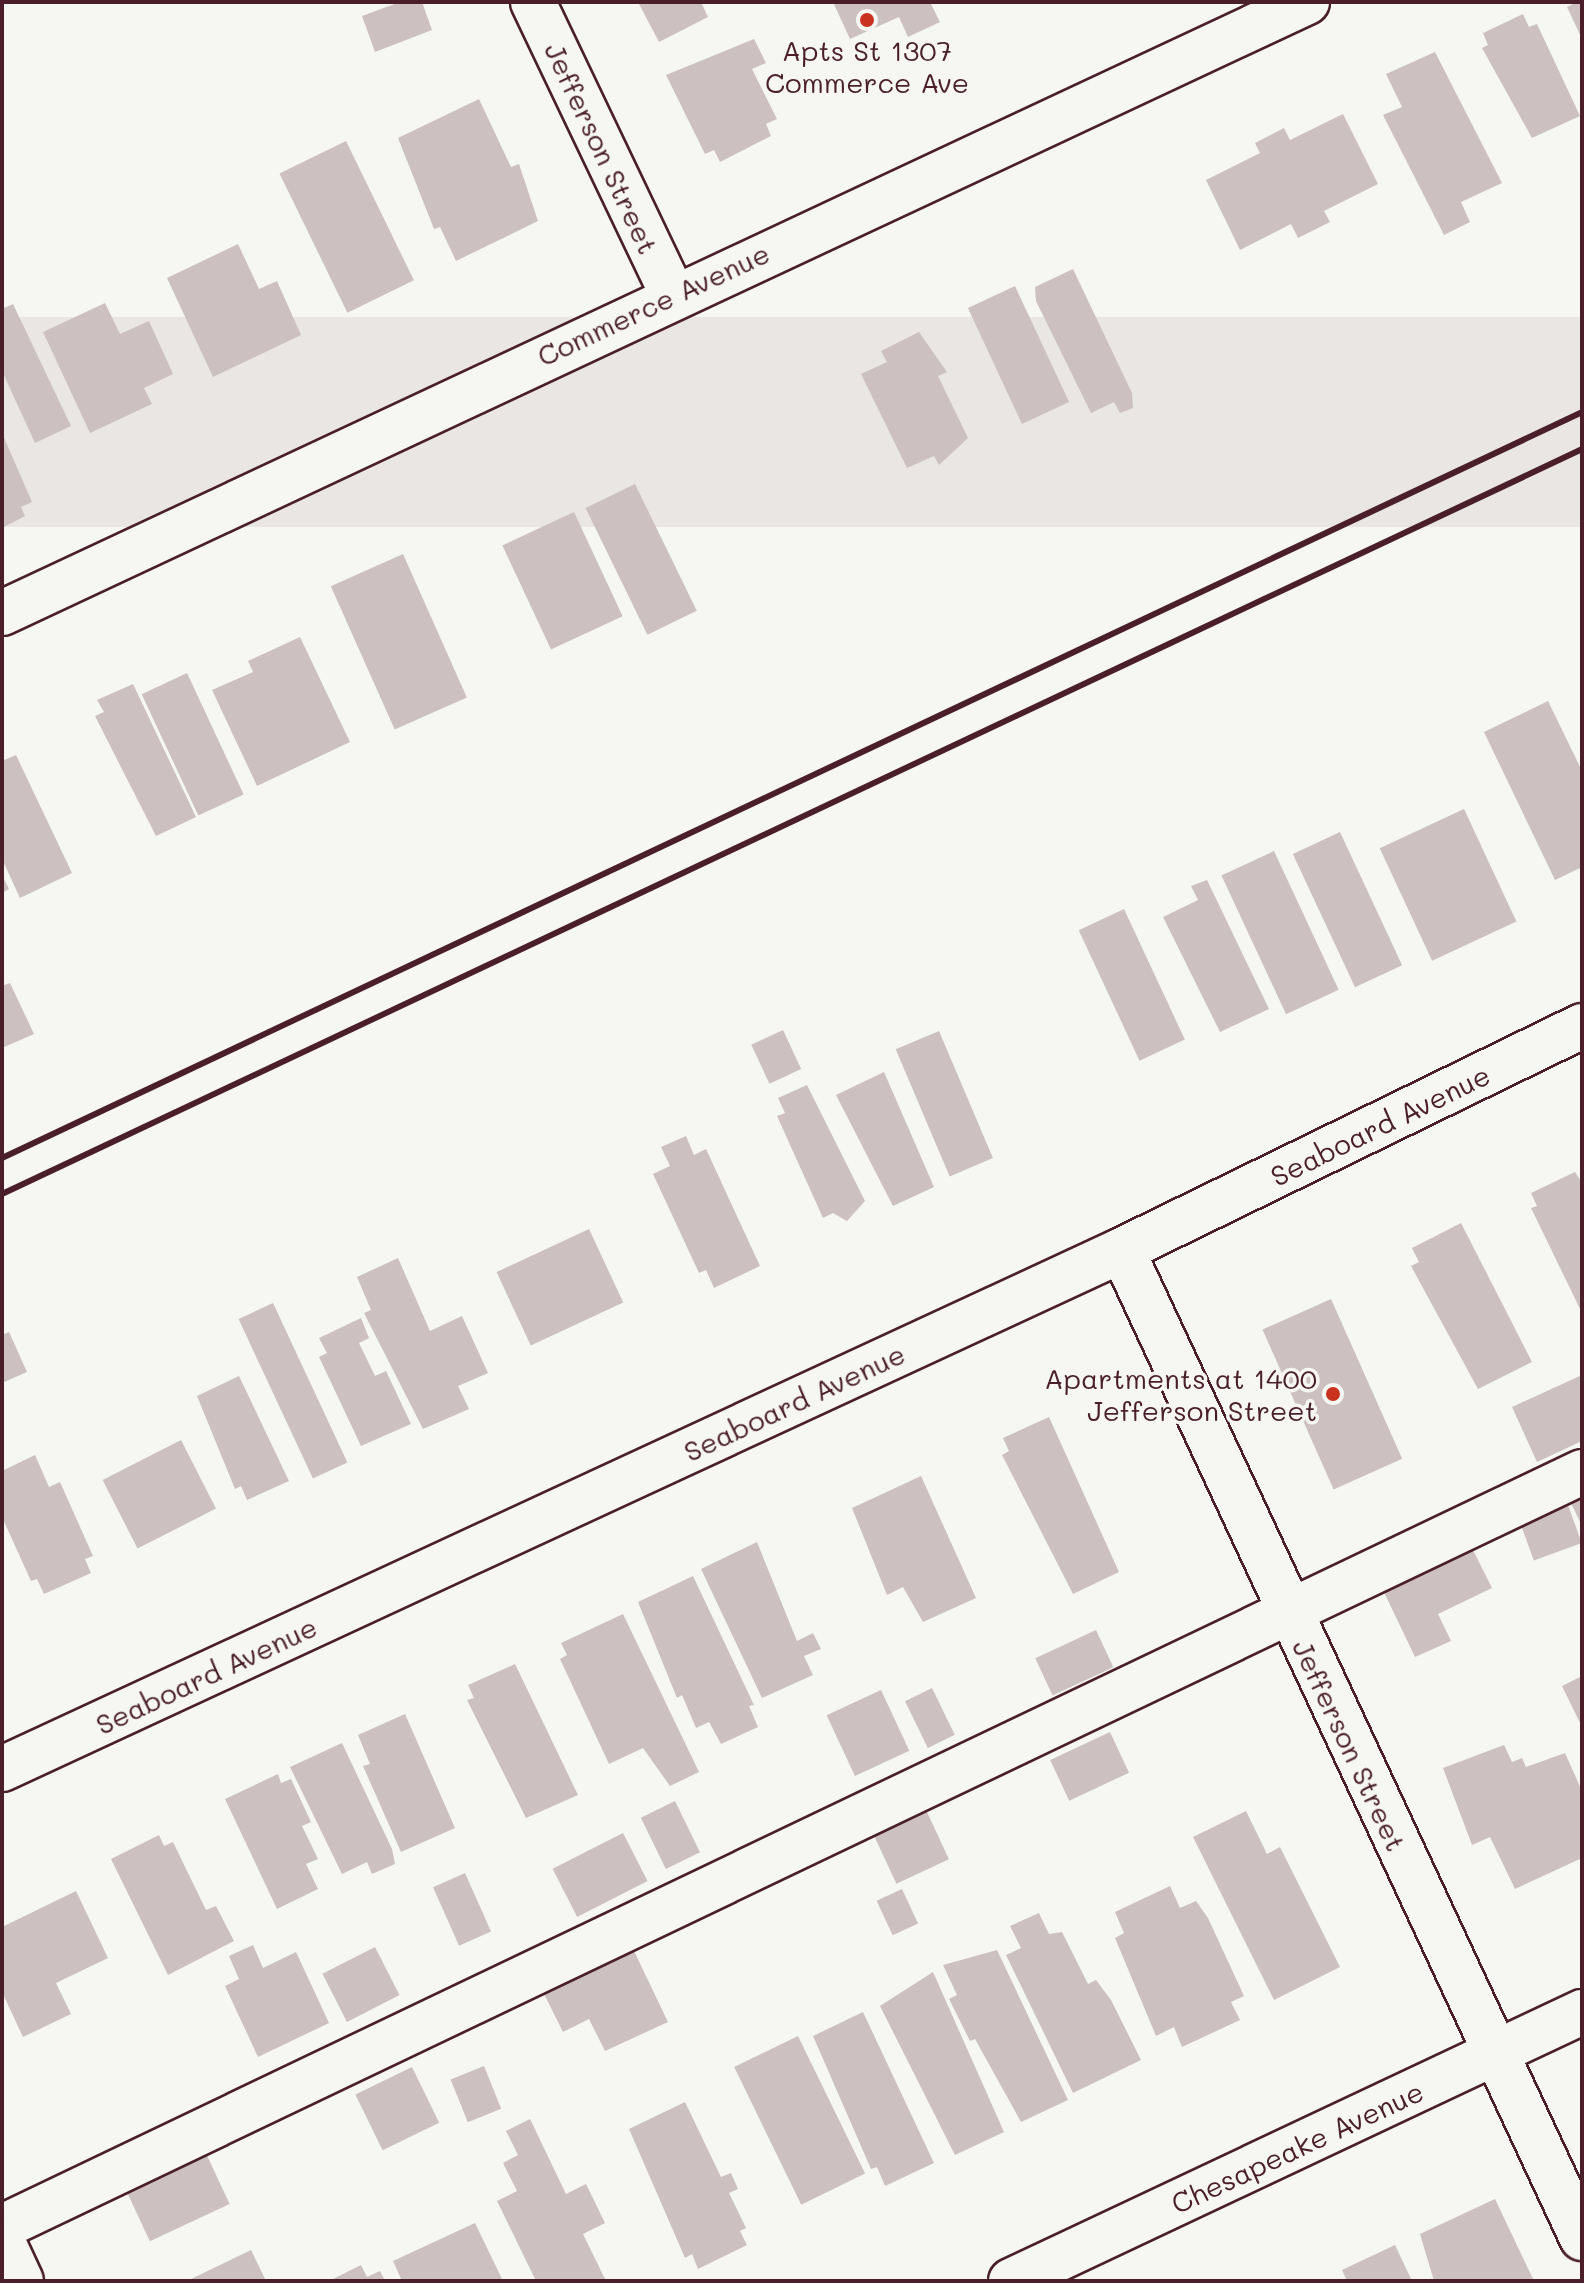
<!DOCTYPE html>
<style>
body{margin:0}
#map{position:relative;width:1584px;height:2283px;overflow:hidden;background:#f6f6f2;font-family:Mali,sans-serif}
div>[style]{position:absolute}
.built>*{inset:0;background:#e9e6e3;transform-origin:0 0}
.building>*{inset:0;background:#ccc1c0;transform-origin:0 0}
.roads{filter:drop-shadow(2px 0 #4a1f2b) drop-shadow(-2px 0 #4a1f2b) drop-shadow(0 2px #4a1f2b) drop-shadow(0 -2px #4a1f2b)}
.minor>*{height:44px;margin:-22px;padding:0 22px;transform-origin:22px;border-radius:22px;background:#f6f6f2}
.rail>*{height:6px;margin:-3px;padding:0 3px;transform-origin:3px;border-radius:3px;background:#4a1f2b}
.dots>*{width:22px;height:22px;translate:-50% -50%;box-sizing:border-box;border:4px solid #f6f6f2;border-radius:50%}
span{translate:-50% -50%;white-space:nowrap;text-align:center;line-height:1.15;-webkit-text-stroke:7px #f6f6f2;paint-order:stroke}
.poi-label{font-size:28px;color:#4a1f2b}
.right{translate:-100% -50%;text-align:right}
.street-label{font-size:28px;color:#4a1f2b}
.frame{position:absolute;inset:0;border:4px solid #4a1f2b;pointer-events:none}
</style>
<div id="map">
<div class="built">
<i style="left:1582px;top:317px;width:210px;height:1752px;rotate:90deg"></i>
</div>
<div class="building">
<i style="clip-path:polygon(400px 2px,422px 2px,432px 30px,375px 52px,362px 16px)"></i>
<i style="clip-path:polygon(638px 2px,701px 2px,708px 17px,659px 42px)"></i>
<i style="clip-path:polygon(833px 2px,930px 2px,940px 22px,908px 37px,899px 17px,850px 39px)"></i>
<i style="clip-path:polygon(1577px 2px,1582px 2px,1582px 39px,1567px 7px)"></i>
<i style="clip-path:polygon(1523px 14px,1529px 27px,1537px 24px,1580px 116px,1532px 138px,1482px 48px,1488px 45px,1483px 33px)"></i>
<i style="clip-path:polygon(754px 39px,766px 63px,752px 69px,777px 119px,766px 124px,771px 136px,720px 162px,714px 150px,705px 154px,666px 75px)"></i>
<i style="clip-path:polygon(1435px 52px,1502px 183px,1461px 202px,1470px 222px,1444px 235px,1383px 115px,1402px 107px,1386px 74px)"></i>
<i style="clip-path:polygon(479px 99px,511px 167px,519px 164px,538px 221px,456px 261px,440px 227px,434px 229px,398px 138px)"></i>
<i style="clip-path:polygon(1343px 114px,1378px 184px,1324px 211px,1330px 222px,1298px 238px,1291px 224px,1240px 250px,1206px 180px,1260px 153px,1255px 143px,1284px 128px,1290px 140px)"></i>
<i style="left:346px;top:141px;width:155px;height:74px;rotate:64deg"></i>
<i style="clip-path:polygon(238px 244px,259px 289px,277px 281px,301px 335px,213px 377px,167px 278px)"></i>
<i style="clip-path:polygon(1073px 269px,1132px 393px,1133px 408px,1120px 413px,1114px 402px,1091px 413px,1036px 301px,1035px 287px)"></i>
<i style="left:1015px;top:286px;width:128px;height:52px;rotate:65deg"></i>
<i style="clip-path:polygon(105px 303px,120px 334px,149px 321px,173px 374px,144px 388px,152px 404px,90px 433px,43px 332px)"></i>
<i style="clip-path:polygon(13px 304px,71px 426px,35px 443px,2px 371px,2px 309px)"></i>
<i style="clip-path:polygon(919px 332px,947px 372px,938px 376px,968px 438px,939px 465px,934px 456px,907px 468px,861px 374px,887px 362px,881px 351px)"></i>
<i style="clip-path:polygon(2px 433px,32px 502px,21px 507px,25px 516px,2px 528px)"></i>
<i style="left:635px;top:484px;width:141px;height:55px;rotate:64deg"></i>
<i style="left:574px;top:512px;width:115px;height:79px;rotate:65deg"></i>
<i style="left:403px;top:554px;width:157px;height:79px;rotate:66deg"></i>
<i style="clip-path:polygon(300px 637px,350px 742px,257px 786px,212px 690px,253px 672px,248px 661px)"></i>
<i style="left:187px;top:673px;width:134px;height:50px;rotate:65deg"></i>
<i style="clip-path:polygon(133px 684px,196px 817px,156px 836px,95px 716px,104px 712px,97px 700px)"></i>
<i style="clip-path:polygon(1548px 701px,1582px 771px,1582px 867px,1555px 880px,1484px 732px)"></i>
<i style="clip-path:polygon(16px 755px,72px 873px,20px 898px,2px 859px,2px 761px)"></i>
<i style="left:1464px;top:809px;width:124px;height:93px;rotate:65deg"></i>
<i style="left:1340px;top:832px;width:147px;height:52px;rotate:65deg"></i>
<i style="left:1274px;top:851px;width:153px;height:58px;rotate:65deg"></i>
<i style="clip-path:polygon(2px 875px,9px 889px,2px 893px)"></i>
<i style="clip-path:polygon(1207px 880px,1269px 1009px,1220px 1032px,1163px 917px,1198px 900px,1191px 886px)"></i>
<i style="left:1124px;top:909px;width:144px;height:50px;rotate:65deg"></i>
<i style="clip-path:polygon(10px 983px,34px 1034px,2px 1048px,2px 986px)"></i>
<i style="left:783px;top:1030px;width:43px;height:35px;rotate:65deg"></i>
<i style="left:939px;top:1031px;width:138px;height:47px;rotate:67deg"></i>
<i style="clip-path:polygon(884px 1072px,934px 1187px,893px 1206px,836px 1095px)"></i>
<i style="clip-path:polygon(807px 1085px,865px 1201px,847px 1221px,833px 1213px,823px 1218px,777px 1116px,785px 1113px,778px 1098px)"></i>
<i style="clip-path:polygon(686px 1136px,694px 1155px,706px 1149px,760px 1266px,714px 1288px,706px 1270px,699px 1273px,653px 1174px,670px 1166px,661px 1147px)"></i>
<i style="clip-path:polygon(1575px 1172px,1582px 1183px,1582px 1313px,1531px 1208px,1537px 1206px,1531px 1193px)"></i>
<i style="clip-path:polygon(1461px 1223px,1532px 1362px,1478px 1389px,1411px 1266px,1419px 1262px,1412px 1248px)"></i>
<i style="left:589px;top:1229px;width:81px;height:102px;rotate:65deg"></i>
<i style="clip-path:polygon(398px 1258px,430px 1331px,462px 1316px,488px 1373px,458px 1386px,469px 1409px,423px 1429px,364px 1313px,371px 1310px,357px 1277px)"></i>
<i style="left:1331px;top:1299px;width:175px;height:75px;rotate:66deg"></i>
<i style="left:273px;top:1303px;width:176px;height:38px;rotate:65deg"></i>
<i style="clip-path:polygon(361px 1318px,369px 1338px,359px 1343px,375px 1376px,386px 1371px,411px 1424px,361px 1446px,319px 1357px,327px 1353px,319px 1338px)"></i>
<i style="clip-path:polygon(9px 1332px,27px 1372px,2px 1383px,2px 1335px)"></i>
<i style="clip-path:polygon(1582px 1375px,1582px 1441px,1537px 1462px,1512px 1407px)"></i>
<i style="clip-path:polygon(239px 1376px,289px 1481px,247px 1500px,241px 1486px,235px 1489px,197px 1396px)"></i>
<i style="clip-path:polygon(1049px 1417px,1119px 1572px,1073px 1594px,1002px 1455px,1009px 1451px,1003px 1438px)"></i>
<i style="left:181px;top:1440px;width:77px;height:88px;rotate:63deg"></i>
<i style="clip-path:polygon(35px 1455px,49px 1487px,60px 1482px,93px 1556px,85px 1559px,91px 1573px,44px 1594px,37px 1579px,31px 1581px,2px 1517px,2px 1471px)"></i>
<i style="clip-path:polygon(921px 1476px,976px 1598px,923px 1622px,903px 1587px,887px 1595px,852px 1508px)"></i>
<i style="clip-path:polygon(1582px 1493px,1582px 1526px,1569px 1499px)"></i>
<i style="left:1565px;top:1497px;width:49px;height:51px;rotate:70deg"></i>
<i style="clip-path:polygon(757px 1542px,797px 1641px,813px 1633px,821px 1649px,804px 1656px,813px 1675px,762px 1698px,701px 1569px)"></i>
<i style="clip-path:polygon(1470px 1544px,1492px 1588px,1438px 1614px,1451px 1641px,1415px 1657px,1381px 1586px)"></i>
<i style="clip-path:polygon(693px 1576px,754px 1705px,749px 1706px,758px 1727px,721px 1744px,709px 1722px,696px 1728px,682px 1695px,677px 1698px,638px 1602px)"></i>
<i style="clip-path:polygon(623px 1614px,699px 1772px,670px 1786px,643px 1748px,609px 1764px,560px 1659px,567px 1655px,561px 1643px)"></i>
<i style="left:1096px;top:1630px;width:41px;height:67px;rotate:65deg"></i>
<i style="clip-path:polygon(515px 1664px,578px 1795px,526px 1818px,467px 1700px,474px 1698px,468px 1685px)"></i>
<i style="clip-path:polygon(1582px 1676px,1582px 1727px,1562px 1686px)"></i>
<i style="left:932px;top:1688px;width:52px;height:30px;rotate:64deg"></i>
<i style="left:881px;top:1690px;width:67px;height:60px;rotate:65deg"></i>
<i style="clip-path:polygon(405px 1714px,455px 1828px,401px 1852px,363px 1766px,370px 1764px,358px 1735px)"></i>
<i style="left:1110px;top:1732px;width:45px;height:66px;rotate:65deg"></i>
<i style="clip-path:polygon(342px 1743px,392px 1849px,395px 1864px,372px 1874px,367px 1862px,342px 1874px,290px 1767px)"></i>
<i style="clip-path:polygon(1504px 1745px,1512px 1762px,1522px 1758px,1526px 1767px,1565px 1753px,1582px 1791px,1582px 1858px,1515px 1889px,1490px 1837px,1472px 1845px,1443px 1768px)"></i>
<i style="clip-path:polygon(278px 1774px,281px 1783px,291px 1779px,311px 1822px,302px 1826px,318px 1859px,306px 1864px,318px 1889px,277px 1909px,225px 1799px)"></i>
<i style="left:675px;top:1801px;width:57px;height:38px;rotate:64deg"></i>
<i style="clip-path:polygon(1246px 1811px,1267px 1854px,1280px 1847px,1340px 1967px,1274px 2000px,1193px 1837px)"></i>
<i style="left:927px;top:1812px;width:52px;height:58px;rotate:65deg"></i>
<i style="left:623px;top:1833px;width:54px;height:79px;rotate:63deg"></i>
<i style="clip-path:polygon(159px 1835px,164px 1846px,173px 1842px,206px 1910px,216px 1906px,234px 1941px,168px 1975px,111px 1859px)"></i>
<i style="left:465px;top:1873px;width:64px;height:35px;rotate:66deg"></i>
<i style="clip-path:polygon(1170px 1886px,1180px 1908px,1196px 1901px,1208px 1918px,1244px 1996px,1231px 2002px,1240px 2020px,1182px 2047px,1174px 2027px,1156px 2036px,1115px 1938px,1124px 1933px,1115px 1912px)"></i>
<i style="left:902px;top:1889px;width:38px;height:28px;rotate:65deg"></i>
<i style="clip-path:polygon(76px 1891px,108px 1958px,56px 1983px,71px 2014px,23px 2037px,2px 1992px,2px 1927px)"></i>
<i style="clip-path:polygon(1039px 1913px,1049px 1934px,1062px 1932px,1088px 1984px,1096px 1980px,1111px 2000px,1141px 2060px,1073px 2093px,1006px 1955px,1021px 1948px,1010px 1926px)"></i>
<i style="clip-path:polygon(253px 1945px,263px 1968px,296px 1952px,329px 2023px,258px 2057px,225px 1986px,239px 1979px,229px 1956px)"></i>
<i style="left:375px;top:1947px;width:54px;height:59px;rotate:63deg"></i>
<i style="clip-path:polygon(997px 1950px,1068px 2100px,1021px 2122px,975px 2039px,970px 2041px,949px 1999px,957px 1995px,943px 1965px)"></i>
<i style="clip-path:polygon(634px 1951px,668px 2022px,605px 2051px,589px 2019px,563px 2032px,544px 1994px)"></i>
<i style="clip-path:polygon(933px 1972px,1004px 2132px,955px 2155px,880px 2006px)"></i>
<i style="clip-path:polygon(863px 2012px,934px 2163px,885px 2186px,877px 2167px,871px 2169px,813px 2036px)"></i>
<i style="left:798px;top:2036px;width:153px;height:71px;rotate:64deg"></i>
<i style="left:484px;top:2066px;width:46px;height:36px;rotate:68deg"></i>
<i style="left:412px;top:2067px;width:62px;height:63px;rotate:64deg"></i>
<i style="clip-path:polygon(685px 2102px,721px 2177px,731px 2173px,738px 2189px,729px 2193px,746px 2228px,740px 2231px,747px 2245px,698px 2269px,692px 2254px,685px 2258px,629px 2129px)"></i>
<i style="clip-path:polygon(530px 2119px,566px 2194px,586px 2184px,605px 2223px,583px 2234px,606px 2281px,536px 2281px,497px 2201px,517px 2191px,503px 2163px,518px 2155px,506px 2131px)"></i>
<i style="left:203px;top:2147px;width:63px;height:88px;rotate:65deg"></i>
<i style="clip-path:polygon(1495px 2199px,1534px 2281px,1434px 2281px,1420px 2234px)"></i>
<i style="clip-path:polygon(475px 2223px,503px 2281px,402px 2281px,393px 2261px)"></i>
<i style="clip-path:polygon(1395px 2245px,1412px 2281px,1347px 2281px,1342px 2270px)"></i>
<i style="clip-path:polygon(251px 2250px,266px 2281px,187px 2281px)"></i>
<i style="clip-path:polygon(361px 2265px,367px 2277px,380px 2271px,385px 2281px,333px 2279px)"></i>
</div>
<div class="roads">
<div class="minor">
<i style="left:533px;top:2px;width:323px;rotate:64.5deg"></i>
<i style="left:2px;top:613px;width:1441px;rotate:-25.09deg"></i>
<i style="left:1122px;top:1250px;width:1090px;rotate:65.03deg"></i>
<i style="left:2px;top:1769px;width:1234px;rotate:-24.86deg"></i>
<i style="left:1122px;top:1250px;width:512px;rotate:-25.96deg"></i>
<i style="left:2px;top:2227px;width:1751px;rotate:-25.54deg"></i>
<i style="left:2px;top:2240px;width:45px;rotate:65.1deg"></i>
<i style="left:1011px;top:2281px;width:631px;rotate:-25.23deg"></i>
</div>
</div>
<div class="rail">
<i style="left:2px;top:1158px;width:1747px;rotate:-25.27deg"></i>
<i style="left:2px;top:1194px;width:1747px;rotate:-25.24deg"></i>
</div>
<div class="dots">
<i style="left:867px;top:20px;background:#c8321e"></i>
<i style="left:1333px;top:1394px;background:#c8321e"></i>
</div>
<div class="poi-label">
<span style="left:867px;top:66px">Apts St 1307<br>Commerce Ave</span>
<span class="right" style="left:1317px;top:1394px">Apartments at 1400<br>Jefferson Street</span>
</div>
<div class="street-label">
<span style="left:602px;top:148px;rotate:65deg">Jefferson Street</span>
<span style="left:653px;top:304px;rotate:-25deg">Commerce Avenue</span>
<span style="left:1380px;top:1125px;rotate:-26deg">Seaboard Avenue</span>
<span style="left:794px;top:1402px;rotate:-25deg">Seaboard Avenue</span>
<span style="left:206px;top:1675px;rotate:-25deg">Seaboard Avenue</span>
<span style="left:1350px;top:1745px;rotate:65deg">Jefferson Street</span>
<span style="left:1297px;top:2147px;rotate:-25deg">Chesapeake Avenue</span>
</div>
<div class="frame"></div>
</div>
